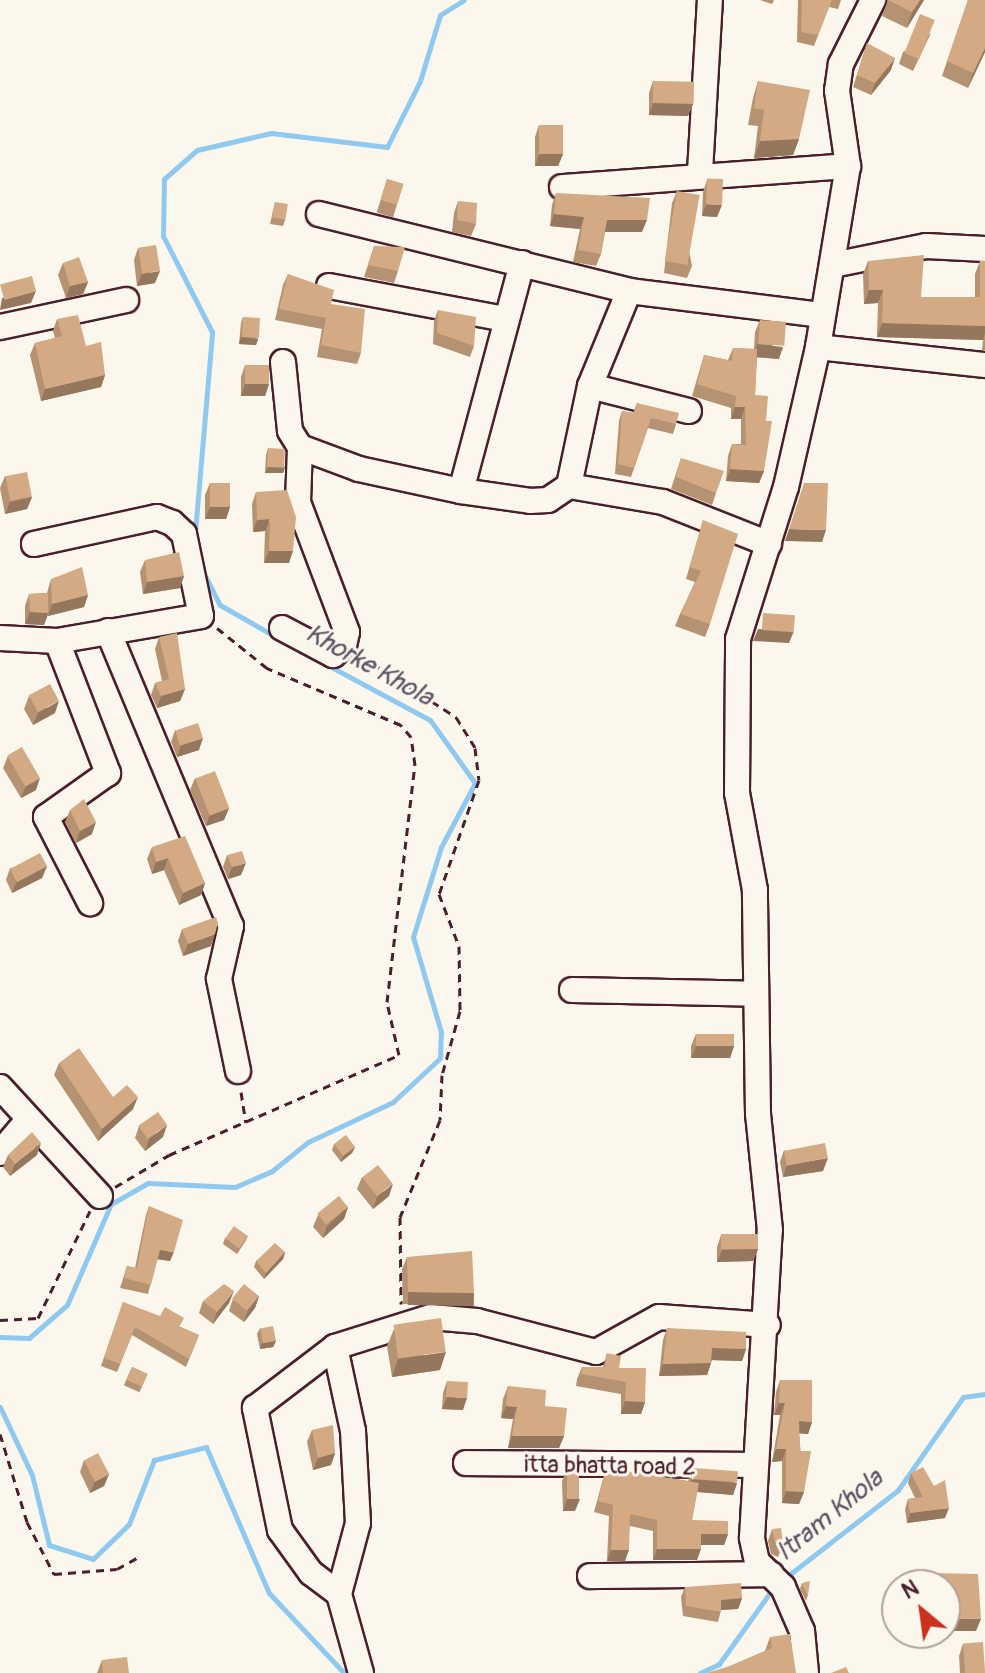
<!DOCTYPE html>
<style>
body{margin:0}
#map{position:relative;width:985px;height:1673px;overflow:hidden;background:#fbf7ec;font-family:Pangolin,sans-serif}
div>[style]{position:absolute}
.stream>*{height:5px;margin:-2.5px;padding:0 2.5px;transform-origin:2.5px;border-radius:2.5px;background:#8fc9ef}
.path>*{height:3px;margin-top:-1.5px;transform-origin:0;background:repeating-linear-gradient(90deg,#4a1f2b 0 8px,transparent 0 14px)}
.roads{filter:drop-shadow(2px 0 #4a1f2b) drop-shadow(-2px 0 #4a1f2b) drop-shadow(0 2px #4a1f2b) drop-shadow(0 -2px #4a1f2b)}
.minor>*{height:24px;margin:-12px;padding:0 12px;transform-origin:12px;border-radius:12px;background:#fbf7ec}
.wall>*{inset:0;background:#b59272;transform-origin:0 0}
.shaded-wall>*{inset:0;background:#94775c;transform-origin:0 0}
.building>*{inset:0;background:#d3aa84;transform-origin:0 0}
span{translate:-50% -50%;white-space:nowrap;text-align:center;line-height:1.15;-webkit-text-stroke:6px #fbf7ec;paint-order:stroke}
.street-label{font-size:24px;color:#4a1f2b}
.water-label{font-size:26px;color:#5f5266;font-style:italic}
.north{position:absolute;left:881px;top:1569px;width:80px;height:80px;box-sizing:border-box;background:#fbf7ec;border:2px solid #b4a19f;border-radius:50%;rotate:331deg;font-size:22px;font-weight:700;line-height:32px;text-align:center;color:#4a1f2b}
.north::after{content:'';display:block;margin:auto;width:28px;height:36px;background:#c8321e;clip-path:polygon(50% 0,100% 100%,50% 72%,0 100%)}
</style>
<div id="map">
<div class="stream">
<i style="left:195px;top:532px;width:201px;rotate:-85.1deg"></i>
<i style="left:212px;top:332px;width:108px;rotate:-117deg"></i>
<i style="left:163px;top:236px;width:57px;rotate:-89deg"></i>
<i style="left:164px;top:179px;width:44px;rotate:-41.3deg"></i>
<i style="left:197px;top:150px;width:76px;rotate:-12.9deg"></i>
<i style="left:271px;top:133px;width:117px;rotate:6.9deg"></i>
<i style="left:387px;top:147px;width:74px;rotate:-63.4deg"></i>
<i style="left:420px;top:81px;width:69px;rotate:-73.1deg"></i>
<i style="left:440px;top:15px;width:28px;rotate:-32deg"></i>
<i style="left:202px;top:570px;width:39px;rotate:63deg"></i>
<i style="left:220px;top:605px;width:67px;rotate:29.6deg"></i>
<i style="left:0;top:1337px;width:29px;rotate:2deg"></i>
<i style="left:29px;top:1338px;width:50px;rotate:-41deg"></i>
<i style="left:67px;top:1305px;width:110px;rotate:-66.5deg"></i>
<i style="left:111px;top:1204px;width:43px;rotate:-29.6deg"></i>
<i style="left:148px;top:1183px;width:87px;rotate:2.6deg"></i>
<i style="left:235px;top:1187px;width:40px;rotate:-23.4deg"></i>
<i style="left:272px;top:1171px;width:46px;rotate:-38.9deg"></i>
<i style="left:308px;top:1142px;width:94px;rotate:-25.2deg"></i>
<i style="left:393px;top:1102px;width:64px;rotate:-43.1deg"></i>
<i style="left:440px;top:1058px;width:26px;rotate:-88deg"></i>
<i style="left:441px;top:1032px;width:99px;rotate:-106.4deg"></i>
<i style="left:413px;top:937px;width:94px;rotate:-72.7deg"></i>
<i style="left:441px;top:847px;width:72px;rotate:-62deg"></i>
<i style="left:475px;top:783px;width:77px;rotate:-125.5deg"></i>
<i style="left:430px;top:720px;width:159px;rotate:-151.8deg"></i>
<i style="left:0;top:1407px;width:75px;rotate:64.8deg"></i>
<i style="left:32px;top:1475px;width:72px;rotate:76.3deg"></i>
<i style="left:49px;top:1545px;width:46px;rotate:17.7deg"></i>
<i style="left:93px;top:1559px;width:50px;rotate:-44.2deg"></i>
<i style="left:129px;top:1524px;width:69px;rotate:-68.7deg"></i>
<i style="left:154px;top:1460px;width:54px;rotate:-14deg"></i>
<i style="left:206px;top:1447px;width:159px;rotate:66.7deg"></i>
<i style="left:269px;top:1593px;width:110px;rotate:46.8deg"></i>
<i style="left:785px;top:1578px;width:143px;rotate:-37.9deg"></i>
<i style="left:898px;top:1490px;width:113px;rotate:-55deg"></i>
<i style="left:963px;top:1397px;width:22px;rotate:-8deg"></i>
<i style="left:700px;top:1673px;width:21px;rotate:-25deg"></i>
<i style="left:719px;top:1664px;width:95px;rotate:-54.5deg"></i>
</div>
<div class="path">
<i style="left:361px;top:656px;width:113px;rotate:32.7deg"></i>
<i style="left:456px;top:717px;width:36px;rotate:58deg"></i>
<i style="left:475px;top:748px;width:32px;rotate:83deg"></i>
<i style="left:479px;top:780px;width:121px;rotate:109.3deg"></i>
<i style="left:439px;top:894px;width:56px;rotate:69deg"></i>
<i style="left:459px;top:946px;width:65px;rotate:89.1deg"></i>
<i style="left:460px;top:1011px;width:66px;rotate:105.7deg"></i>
<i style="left:442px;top:1075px;width:45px;rotate:92.5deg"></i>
<i style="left:440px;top:1120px;width:105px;rotate:112.4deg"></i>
<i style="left:400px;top:1217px;width:87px;rotate:89.3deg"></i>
<i style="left:241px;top:1092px;width:31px;rotate:81deg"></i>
<i style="left:115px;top:1187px;width:63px;rotate:-30.7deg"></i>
<i style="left:169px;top:1155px;width:251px;rotate:-23.5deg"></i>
<i style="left:399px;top:1055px;width:54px;rotate:-102.8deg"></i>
<i style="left:387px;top:1002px;width:239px;rotate:-83.3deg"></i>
<i style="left:415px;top:765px;width:28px;rotate:-98deg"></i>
<i style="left:411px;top:737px;width:16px;rotate:-130deg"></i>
<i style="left:401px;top:725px;width:146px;rotate:-157deg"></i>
<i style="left:267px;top:668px;width:64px;rotate:-141.3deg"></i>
<i style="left:0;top:1320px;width:38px;rotate:-3deg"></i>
<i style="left:38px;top:1318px;width:119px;rotate:-64.1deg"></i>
<i style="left:0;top:1434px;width:92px;rotate:72.9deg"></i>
<i style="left:27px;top:1522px;width:59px;rotate:62.6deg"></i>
<i style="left:54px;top:1574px;width:63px;rotate:-4.5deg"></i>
<i style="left:117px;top:1569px;width:26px;rotate:-29deg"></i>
</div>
<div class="roads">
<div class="minor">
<i style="left:700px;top:172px;width:172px;rotate:-86.7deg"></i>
<i style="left:562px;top:187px;width:287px;rotate:-4.2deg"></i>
<i style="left:319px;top:214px;width:319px;rotate:13.9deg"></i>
<i style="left:629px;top:291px;width:195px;rotate:7.1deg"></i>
<i style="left:833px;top:265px;width:95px;rotate:-11.5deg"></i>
<i style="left:926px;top:246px;width:59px;rotate:2.9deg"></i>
<i style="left:329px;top:286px;width:179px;rotate:10.6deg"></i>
<i style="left:629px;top:291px;width:103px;rotate:112.3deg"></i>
<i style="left:590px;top:386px;width:102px;rotate:101.9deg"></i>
<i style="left:569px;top:486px;width:95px;rotate:9.7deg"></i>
<i style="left:663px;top:502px;width:114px;rotate:21.6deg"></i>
<i style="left:0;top:327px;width:129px;rotate:-12.1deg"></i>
<i style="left:818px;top:347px;width:168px;rotate:6.2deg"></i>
<i style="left:283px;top:362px;width:69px;rotate:84.2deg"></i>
<i style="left:290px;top:431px;width:19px;rotate:58deg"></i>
<i style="left:300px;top:447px;width:63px;rotate:20.4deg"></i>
<i style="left:359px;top:469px;width:104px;rotate:12.2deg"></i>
<i style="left:461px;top:491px;width:236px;rotate:-75deg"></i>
<i style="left:590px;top:386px;width:102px;rotate:14.2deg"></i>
<i style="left:461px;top:491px;width:70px;rotate:8.2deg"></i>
<i style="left:530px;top:501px;width:18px;rotate:-3deg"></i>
<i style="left:548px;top:500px;width:25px;rotate:-34deg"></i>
<i style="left:282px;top:628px;width:58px;rotate:27.9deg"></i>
<i style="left:333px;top:655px;width:14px;rotate:-39deg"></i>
<i style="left:344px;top:646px;width:14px;rotate:-78deg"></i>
<i style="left:347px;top:632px;width:139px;rotate:-110.7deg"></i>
<i style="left:298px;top:502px;width:55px;rotate:-87.9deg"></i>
<i style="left:108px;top:631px;width:320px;rotate:67.4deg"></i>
<i style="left:231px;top:926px;width:54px;rotate:102.8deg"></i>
<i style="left:219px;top:979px;width:94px;rotate:78.3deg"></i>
<i style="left:0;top:638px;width:57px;rotate:3deg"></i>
<i style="left:57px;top:641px;width:146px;rotate:-9.8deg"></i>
<i style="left:201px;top:616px;width:84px;rotate:-101.7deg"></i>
<i style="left:184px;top:534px;width:16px;rotate:-137deg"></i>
<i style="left:172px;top:523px;width:16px;rotate:-158deg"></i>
<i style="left:157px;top:517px;width:126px;rotate:167.6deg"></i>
<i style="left:57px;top:641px;width:142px;rotate:68.9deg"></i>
<i style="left:108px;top:773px;width:76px;rotate:144.6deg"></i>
<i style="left:46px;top:817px;width:97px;rotate:62.9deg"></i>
<i style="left:572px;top:990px;width:184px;rotate:1.2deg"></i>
<i style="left:0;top:1087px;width:148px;rotate:47.5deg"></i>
<i style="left:0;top:1153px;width:42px;rotate:-49.8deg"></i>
<i style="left:335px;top:1347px;width:86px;rotate:77.9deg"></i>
<i style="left:353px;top:1431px;width:92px;rotate:86.9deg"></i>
<i style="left:358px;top:1523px;width:73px;rotate:105deg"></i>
<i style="left:466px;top:1463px;width:287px;rotate:0.4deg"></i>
<i style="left:590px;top:1576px;width:181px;rotate:-0.6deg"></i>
<i style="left:361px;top:1673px;width:82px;rotate:-105.6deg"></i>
<i style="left:339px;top:1594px;width:35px;rotate:-143deg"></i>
<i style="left:311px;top:1573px;width:53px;rotate:-125.8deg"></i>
<i style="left:280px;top:1530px;width:125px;rotate:-101.6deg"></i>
<i style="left:255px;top:1408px;width:101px;rotate:-37.3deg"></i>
<i style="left:335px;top:1347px;width:101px;rotate:-17.4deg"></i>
<i style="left:431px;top:1317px;width:46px;rotate:5deg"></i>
<i style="left:477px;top:1321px;width:123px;rotate:14.6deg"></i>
<i style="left:596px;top:1352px;width:72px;rotate:-29.1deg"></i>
<i style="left:659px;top:1317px;width:109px;rotate:4.2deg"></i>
<i style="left:806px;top:1673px;width:42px;rotate:-95.4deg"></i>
<i style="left:802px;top:1631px;width:48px;rotate:-113.4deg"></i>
<i style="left:783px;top:1587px;width:36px;rotate:-136deg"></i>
<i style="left:757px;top:1562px;width:25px;rotate:-102deg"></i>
<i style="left:752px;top:1538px;width:309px;rotate:-86.7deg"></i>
<i style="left:770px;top:1230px;width:117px;rotate:-95.9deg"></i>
<i style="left:758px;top:1114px;width:224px;rotate:-90.8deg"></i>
<i style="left:755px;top:890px;width:99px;rotate:-100.5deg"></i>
<i style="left:737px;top:793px;width:154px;rotate:-89.6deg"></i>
<i style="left:738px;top:639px;width:159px;rotate:-72.5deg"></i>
<i style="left:786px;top:487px;width:144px;rotate:-77.1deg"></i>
<i style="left:818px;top:347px;width:183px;rotate:-80.6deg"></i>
<i style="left:848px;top:166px;width:76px;rotate:-98.3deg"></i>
<i style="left:837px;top:91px;width:27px;rotate:-82deg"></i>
<i style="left:841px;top:64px;width:72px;rotate:-63.4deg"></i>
</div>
</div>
<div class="wall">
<i style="clip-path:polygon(760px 0,774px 0,772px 4px)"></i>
<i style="clip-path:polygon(798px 0,841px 0,838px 9px,829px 7px,814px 46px,797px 42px)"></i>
<i style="clip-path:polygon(888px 0,924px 0,907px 28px,882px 16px)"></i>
<i style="clip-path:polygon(968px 0,985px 0,985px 52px,968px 88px,942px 76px)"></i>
<i style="clip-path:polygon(931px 33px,913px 71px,899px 64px,903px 52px)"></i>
<i style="clip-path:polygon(867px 43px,891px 70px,871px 95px,853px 87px)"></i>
<i style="clip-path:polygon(653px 81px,693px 104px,688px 116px,649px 115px,649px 93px)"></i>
<i style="clip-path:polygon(758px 81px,799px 139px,793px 155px,754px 158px,758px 126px,748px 125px,753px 98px)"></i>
<i style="clip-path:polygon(539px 125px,563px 154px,558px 166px,535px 166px,535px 137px)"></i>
<i style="left:387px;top:179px;width:17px;height:35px;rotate:17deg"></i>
<i style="clip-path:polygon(707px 180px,717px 217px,702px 216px,703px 192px)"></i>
<i style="clip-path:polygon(677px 191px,692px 266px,687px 278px,664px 273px,672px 203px)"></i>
<i style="clip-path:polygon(556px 193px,642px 232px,605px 232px,601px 254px,596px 266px,573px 262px,580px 229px,550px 226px,552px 205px)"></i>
<i style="clip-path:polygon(458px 201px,476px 224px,471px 236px,452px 232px,454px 213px)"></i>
<i style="clip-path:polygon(275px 202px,285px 220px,283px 226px,270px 224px)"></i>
<i style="clip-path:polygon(374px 246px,398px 271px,394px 283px,364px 277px)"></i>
<i style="clip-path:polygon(138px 248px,155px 283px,137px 286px,134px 260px)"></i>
<i style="clip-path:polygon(868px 261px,921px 297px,975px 297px,975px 274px,980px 261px,985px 261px,985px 350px,982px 350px,983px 340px,877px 337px,878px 303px,864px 304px,863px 274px)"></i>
<i style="clip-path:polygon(63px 263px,88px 282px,83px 294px,66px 298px,58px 275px)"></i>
<i style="clip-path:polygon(288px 274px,331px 304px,361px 353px,357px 364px,317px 357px,322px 329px,275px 320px,283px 285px)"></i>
<i style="clip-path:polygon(438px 310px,474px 346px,470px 357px,433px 344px,434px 321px)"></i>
<i style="clip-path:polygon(243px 317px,258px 339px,256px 345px,239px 344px,241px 323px)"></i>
<i style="clip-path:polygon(57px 319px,105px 375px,101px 387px,41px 401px,30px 355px,35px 343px,55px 338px,53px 331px)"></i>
<i style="clip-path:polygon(760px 320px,779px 359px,757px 357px,755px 395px,764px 471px,759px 483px,726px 481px,728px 456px,732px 444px,741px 444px,741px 419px,731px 419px,731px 408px,692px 396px,704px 355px,728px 360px,733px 348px,754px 349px,755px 332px)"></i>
<i style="clip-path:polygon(245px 365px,269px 384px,265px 396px,241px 396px,241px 377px)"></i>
<i style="clip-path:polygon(637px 403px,676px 424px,673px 434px,648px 428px,631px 477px,615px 474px,619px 421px,622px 411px,633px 413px)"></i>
<i style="clip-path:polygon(268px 448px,285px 467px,283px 473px,265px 473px,266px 455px)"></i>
<i style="clip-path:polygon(681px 458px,716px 493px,712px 505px,671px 489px)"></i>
<i style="clip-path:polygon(5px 476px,32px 497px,27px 509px,5px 514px,0 488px)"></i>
<i style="clip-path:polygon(210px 483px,230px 507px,226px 519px,205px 519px,205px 495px)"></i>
<i style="clip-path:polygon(256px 492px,289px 563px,264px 563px,265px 531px,253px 532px,252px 504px)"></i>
<i style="clip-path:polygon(703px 520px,710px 624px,705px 637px,675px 626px,680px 614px,695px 582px,686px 579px)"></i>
<i style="clip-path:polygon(145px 560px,184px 576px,180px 588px,143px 594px,140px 572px)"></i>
<i style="clip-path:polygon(51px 579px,88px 595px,84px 607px,48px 616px,48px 615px,44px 625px,25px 624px,25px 606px,29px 594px,47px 593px)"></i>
<i style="clip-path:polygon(159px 637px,185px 689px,180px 701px,157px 708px,151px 695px,155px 683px,162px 681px,155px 649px)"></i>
<i style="clip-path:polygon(29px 696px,55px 713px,33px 725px,24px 709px)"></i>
<i style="clip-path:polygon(175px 730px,199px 750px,177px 757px,171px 742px)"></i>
<i style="clip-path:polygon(8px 756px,36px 790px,21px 798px,3px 768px)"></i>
<i style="clip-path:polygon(195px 778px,229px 808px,224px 820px,206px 826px,190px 790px)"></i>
<i style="clip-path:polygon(70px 810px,92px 834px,76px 843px,65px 822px)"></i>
<i style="clip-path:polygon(152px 847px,205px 883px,201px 895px,179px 905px,164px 870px,152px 874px,147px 859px)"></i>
<i style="clip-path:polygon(227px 855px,241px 875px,228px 879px,223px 867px)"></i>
<i style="clip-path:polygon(47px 866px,42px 878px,12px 893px,6px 880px,10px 868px)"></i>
<i style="clip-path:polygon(182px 929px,211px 946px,183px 956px,178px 941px)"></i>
<i style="clip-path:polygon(696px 1034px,734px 1046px,730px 1058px,691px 1058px,691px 1046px)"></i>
<i style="clip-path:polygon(59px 1063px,113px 1097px,133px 1109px,98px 1141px,54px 1075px)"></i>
<i style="clip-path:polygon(139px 1126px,163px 1137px,145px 1151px,135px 1138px)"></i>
<i style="clip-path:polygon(334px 1144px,355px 1147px,352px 1153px,341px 1162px,332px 1150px)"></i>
<i style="clip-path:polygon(784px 1150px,823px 1171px,783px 1177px,780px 1162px)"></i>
<i style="clip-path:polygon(8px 1155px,37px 1155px,10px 1176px,3px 1167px)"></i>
<i style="clip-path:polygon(362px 1177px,389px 1196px,373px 1209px,357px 1189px)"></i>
<i style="clip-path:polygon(149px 1206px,170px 1261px,157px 1259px,148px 1294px,120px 1288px,127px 1266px,135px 1268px,146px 1215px)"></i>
<i style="clip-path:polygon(348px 1207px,344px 1219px,323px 1238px,313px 1227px,318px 1215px)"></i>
<i style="clip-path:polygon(721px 1235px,758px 1249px,753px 1261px,717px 1262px,717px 1247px)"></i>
<i style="clip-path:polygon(248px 1236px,245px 1242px,237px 1254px,223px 1244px,225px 1238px)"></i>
<i style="clip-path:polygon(285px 1252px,283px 1259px,264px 1279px,254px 1267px,256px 1261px)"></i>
<i style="clip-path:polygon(407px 1257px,474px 1293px,470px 1305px,403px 1304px,402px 1269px)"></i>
<i style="clip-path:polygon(259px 1296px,255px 1308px,244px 1322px,229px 1311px,233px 1299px)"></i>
<i style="clip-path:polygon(203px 1301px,229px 1303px,213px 1324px,199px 1313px)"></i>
<i style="clip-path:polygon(123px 1302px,199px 1335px,186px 1367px,132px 1335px,117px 1372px,101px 1366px)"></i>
<i style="clip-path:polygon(260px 1328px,276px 1341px,273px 1347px,260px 1349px,257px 1334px)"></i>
<i style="clip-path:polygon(667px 1328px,746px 1349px,742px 1361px,712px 1360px,707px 1375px,659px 1376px,663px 1340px)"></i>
<i style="clip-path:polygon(394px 1329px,440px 1370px,392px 1377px,387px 1346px)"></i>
<i style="clip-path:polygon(607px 1353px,645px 1402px,641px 1414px,621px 1414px,621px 1394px,576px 1386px,577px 1379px,582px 1367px,603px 1367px)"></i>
<i style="left:132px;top:1367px;width:17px;height:20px;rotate:24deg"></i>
<i style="clip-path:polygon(780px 1380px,812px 1422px,808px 1434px,799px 1433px,804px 1492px,799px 1504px,782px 1503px,782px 1461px,772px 1462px,780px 1415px,774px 1415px,776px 1392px)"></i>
<i style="clip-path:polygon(447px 1381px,463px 1410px,442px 1409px,443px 1393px)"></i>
<i style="clip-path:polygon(508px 1386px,545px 1406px,564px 1436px,559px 1448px,508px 1448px,513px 1419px,501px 1418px,503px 1399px)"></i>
<i style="clip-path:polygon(312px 1430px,335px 1453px,331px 1465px,313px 1470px,307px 1442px)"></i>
<i style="clip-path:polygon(84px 1460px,109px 1474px,104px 1486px,90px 1493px,80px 1472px)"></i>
<i style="clip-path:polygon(606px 1468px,688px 1481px,693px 1468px,737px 1483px,733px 1495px,697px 1492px,692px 1520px,728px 1534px,724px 1545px,701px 1545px,697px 1560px,653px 1560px,653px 1531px,630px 1526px,625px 1561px,607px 1561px,609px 1516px,594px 1512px)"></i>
<i style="clip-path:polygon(567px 1469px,575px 1511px,563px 1511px,562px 1481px)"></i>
<i style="clip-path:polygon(911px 1473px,945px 1518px,907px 1523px,905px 1509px,908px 1499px,915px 1498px,908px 1483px)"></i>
<i style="clip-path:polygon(772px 1529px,783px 1545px,778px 1557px,771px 1554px,768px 1541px)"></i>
<i style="clip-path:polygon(802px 1583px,808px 1595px,806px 1601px,800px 1589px)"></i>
<i style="clip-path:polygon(685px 1587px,742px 1598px,738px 1609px,721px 1610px,718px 1622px,683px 1616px,681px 1597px)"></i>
<i style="clip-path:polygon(770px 1637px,796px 1673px,730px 1666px,765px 1651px)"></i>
<i style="clip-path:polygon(963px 1644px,985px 1673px,960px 1673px,959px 1656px)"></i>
<i style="clip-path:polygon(102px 1660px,129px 1673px,97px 1673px)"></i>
</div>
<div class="shaded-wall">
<i style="clip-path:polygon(920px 0,924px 0,907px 28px,912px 12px)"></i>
<i style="clip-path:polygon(985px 48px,985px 52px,968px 88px,973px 73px)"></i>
<i style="clip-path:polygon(895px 58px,891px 70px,871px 95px,875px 83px)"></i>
<i style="clip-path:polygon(653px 103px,693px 104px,688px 116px,649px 115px)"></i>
<i style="clip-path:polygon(799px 139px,793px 155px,754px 158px,760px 141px)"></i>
<i style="clip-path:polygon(539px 154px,563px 154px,558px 166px,535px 166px)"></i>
<i style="clip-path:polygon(706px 204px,722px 205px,717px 217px,702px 216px)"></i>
<i style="clip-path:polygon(554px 214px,584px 217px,580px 229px,550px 226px)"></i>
<i style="clip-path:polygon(607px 220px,647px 220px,642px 232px,603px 232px)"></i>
<i style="clip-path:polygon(160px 271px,155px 283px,137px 286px,142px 274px)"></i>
<i style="clip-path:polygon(88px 282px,83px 294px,66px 298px,70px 286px)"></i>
<i style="clip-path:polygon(869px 290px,883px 290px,878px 303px,864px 304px)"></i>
<i style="clip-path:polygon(36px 291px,31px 303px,0 310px,2px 298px)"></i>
<i style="clip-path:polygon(882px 323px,985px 326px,985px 333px,983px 340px,877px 337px)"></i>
<i style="clip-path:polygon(241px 337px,258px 339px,256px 345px,239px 344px)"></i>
<i style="clip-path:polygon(757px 344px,783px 347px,779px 359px,753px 357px)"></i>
<i style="clip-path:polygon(105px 375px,101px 387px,41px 401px,45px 389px)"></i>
<i style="clip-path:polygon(245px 384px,269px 384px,265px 396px,241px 396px)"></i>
<i style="clip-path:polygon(735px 407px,745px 407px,741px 419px,731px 419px)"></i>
<i style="clip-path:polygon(268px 467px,285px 467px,283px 473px,265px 473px)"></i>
<i style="clip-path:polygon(730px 469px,764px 471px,759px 483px,726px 481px)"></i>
<i style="clip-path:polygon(32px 497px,27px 509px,5px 514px,10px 502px)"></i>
<i style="clip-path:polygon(210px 507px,230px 507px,226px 519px,205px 519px)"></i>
<i style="clip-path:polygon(270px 519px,265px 531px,253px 532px,257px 520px)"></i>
<i style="clip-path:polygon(789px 529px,826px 530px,822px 542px,785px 541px)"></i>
<i style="clip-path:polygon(269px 551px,293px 551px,289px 563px,264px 563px)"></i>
<i style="clip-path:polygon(184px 576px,180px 588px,143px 594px,147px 582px)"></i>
<i style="clip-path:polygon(88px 595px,84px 607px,48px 616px,52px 604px)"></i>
<i style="clip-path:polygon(30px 612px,48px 613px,44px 625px,25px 624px)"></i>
<i style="clip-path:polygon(758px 629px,794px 631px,789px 643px,753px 641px)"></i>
<i style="clip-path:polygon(185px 689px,180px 701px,157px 708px,161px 696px)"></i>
<i style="clip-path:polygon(59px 701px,55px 713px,33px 725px,38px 713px)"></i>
<i style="clip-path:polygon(203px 738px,199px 750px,177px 757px,181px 745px)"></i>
<i style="clip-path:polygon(40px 778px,36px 790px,21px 798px,26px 786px)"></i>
<i style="clip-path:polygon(229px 808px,224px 820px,206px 826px,210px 814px)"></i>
<i style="clip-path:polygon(96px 822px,92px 834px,76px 843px,80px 831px)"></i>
<i style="clip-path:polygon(168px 858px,164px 870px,152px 874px,156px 862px)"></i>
<i style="clip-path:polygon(246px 863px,241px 875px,228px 879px,232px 867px)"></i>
<i style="clip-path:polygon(47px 866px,42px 878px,12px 893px,17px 881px)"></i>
<i style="clip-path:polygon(205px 883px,201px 895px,179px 905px,183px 893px)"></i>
<i style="clip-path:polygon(215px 934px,211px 946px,183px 956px,188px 944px)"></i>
<i style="clip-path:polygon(696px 1046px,734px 1046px,730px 1058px,691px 1058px)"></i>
<i style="clip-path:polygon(138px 1097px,133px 1109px,98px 1141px,102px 1129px)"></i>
<i style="clip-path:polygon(167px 1125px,163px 1137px,145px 1151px,149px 1139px)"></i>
<i style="clip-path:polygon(41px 1143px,37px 1155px,10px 1176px,15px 1164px)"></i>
<i style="clip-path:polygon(355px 1147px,352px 1153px,341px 1162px,343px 1156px)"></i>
<i style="clip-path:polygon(828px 1158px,823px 1171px,783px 1177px,787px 1165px)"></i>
<i style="clip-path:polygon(393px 1184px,389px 1196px,373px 1209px,377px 1197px)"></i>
<i style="clip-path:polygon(348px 1207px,344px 1219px,323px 1238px,327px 1226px)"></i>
<i style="clip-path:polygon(758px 1249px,753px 1261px,717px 1262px,722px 1250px)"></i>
<i style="clip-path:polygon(160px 1250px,174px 1252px,170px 1261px,156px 1259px)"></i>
<i style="clip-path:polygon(285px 1252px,283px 1259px,264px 1279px,266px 1273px)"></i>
<i style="clip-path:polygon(234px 1291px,229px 1303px,213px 1324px,217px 1312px)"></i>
<i style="left:408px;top:1292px;width:66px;height:13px;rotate:1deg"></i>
<i style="clip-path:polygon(259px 1296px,255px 1308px,244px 1322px,248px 1310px)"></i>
<i style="clip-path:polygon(276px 1341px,273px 1347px,260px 1349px,262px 1343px)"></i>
<i style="clip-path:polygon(712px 1348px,746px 1349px,742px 1361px,708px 1360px)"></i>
<i style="clip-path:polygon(446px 1352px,440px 1370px,392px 1377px,398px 1359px)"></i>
<i style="clip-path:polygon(711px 1363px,707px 1375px,659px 1376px,663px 1364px)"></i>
<i style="clip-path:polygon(447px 1397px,467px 1398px,463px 1410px,442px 1409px)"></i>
<i style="clip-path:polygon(625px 1401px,645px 1402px,641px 1414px,621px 1414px)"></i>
<i style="clip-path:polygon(779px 1403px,785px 1403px,780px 1415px,774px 1415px)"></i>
<i style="clip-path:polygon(506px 1406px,517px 1407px,513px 1419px,501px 1418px)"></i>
<i style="clip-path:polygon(799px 1421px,812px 1422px,808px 1434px,794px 1433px)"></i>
<i style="clip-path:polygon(512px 1436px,564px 1436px,559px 1448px,508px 1448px)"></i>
<i style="clip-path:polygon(776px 1449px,786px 1449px,782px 1461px,772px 1462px)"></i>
<i style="clip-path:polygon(335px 1453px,331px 1465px,313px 1470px,318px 1458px)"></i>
<i style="clip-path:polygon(109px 1474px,104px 1486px,90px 1493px,95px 1481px)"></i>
<i style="clip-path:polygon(692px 1479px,737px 1483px,733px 1495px,687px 1491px)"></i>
<i style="clip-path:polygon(786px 1491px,804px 1492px,799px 1504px,782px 1503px)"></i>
<i style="clip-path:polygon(567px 1499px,580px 1499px,575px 1511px,563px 1511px)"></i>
<i style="clip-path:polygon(949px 1508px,945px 1518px,907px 1523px,910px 1513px)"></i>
<i style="clip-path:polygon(701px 1534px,728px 1534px,724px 1545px,697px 1545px)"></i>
<i style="clip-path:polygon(657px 1549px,701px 1549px,697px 1560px,653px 1560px)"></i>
<i style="clip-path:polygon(611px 1550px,629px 1550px,625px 1561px,607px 1561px)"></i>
<i style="clip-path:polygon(742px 1598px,738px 1609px,717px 1610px,721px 1600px)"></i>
<i style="clip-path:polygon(945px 1618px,981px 1619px,976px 1631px,945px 1631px)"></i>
</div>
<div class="building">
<i style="clip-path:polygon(802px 0,832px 0,818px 35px,801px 32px)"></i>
<i style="clip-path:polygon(888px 0,920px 0,912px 12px)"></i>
<i style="clip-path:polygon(968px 0,985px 0,985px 48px,973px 73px,947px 61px)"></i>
<i style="left:920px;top:14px;width:16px;height:42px;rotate:22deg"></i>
<i style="clip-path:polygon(867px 43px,895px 58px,875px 83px,857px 75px)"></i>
<i style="left:653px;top:81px;width:41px;height:22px;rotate:1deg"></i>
<i style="clip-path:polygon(758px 81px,810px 90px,799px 139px,760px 141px,764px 110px,754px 108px)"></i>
<i style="left:539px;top:125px;width:24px;height:29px"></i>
<i style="left:387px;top:179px;width:17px;height:22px;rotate:17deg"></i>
<i style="left:723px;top:179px;width:26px;height:16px;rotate:92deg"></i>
<i style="left:677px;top:191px;width:23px;height:71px;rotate:10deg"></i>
<i style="clip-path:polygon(556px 193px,650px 198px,647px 220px,607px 220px,601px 254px,578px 250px,584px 217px,554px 214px)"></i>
<i style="clip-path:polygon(458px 201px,477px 203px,476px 224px,457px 220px)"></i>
<i style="left:275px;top:202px;width:13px;height:16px;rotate:9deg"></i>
<i style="left:156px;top:245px;width:26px;height:18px;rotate:81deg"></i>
<i style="clip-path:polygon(374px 246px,405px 247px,398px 271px,368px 265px)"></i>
<i style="clip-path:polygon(924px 255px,921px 297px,980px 297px,980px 261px,985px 261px,985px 326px,882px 323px,883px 290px,869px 290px,868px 261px)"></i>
<i style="clip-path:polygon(79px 257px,88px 282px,70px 286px,63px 263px)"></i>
<i style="clip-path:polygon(288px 274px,334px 290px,331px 304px,365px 309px,361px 353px,321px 345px,326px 318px,279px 309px)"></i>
<i style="left:32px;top:276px;width:16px;height:33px;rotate:75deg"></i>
<i style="clip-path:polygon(438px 310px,476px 317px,474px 346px,437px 333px)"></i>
<i style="clip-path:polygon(78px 315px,86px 346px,101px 342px,105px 375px,45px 389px,35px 343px,62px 336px,57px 319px)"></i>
<i style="left:243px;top:317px;width:17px;height:20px;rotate:3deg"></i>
<i style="left:760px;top:320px;width:26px;height:24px;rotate:4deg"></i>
<i style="clip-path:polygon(733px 348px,757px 349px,755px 395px,768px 396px,766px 421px,772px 421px,764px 471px,730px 469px,732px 444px,746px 445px,745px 407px,735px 407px,736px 396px,697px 384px,704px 355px,732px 361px)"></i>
<i style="left:245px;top:365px;width:24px;height:19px"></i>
<i style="clip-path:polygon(637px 403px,679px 413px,676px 424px,651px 418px,634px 468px,618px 464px,622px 411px,634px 413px)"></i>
<i style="left:268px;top:448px;width:17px;height:19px;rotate:3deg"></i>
<i style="clip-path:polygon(681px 458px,724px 471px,716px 493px,676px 477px)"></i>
<i style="left:27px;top:472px;width:25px;height:22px;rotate:79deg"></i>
<i style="left:210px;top:483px;width:20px;height:24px"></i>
<i style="clip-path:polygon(804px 483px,828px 483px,826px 530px,789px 529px)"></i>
<i style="clip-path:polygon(287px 490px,296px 517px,293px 551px,269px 551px,270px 519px,257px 520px,256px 492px)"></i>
<i style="clip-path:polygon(703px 520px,738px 534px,710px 624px,680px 614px,701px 571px,690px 567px)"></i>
<i style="clip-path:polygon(179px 552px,184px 576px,147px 582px,145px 560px)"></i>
<i style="clip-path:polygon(82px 567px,88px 595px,52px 604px,51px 579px)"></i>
<i style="clip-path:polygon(48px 593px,48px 613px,30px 612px,29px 594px)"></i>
<i style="left:763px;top:613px;width:32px;height:17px;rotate:4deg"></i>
<i style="clip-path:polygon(177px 633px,185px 689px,161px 696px,155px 683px,169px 679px,159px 637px)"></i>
<i style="left:50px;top:684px;width:19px;height:24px;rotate:62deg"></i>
<i style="left:198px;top:723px;width:16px;height:24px;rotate:72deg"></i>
<i style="left:22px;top:747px;width:36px;height:17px;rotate:60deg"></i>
<i style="left:215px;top:771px;width:40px;height:21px;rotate:69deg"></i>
<i style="clip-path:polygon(84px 799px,96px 822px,80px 831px,70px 810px)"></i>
<i style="clip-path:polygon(185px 836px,205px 883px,183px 893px,168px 858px,156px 862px,152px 847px)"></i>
<i style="clip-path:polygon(242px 851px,246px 863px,232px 867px,227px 855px)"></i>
<i style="left:40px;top:853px;width:15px;height:34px;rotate:62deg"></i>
<i style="clip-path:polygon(216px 917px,218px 923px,215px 934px,188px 944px,182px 929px)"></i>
<i style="left:696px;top:1034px;width:38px;height:12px"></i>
<i style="clip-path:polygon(79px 1048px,113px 1097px,127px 1085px,138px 1097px,102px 1129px,59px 1063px)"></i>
<i style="left:158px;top:1112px;width:16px;height:24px;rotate:55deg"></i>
<i style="clip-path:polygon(32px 1132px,41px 1143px,15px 1164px,8px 1155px)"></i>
<i style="left:346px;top:1135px;width:15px;height:15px;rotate:53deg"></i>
<i style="left:825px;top:1143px;width:15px;height:42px;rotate:79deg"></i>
<i style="left:378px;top:1165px;width:24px;height:20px;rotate:52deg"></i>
<i style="left:339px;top:1196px;width:14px;height:28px;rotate:51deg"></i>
<i style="clip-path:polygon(149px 1206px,183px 1220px,174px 1252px,160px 1250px,151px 1285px,124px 1278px,127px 1266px,137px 1268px)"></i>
<i style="left:234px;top:1226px;width:17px;height:15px;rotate:36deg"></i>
<i style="left:758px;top:1234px;width:15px;height:37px;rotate:90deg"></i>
<i style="clip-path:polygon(275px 1243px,285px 1252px,266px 1273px,256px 1261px)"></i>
<i style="clip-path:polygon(472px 1251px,474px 1293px,408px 1292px,407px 1257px)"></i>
<i style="clip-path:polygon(224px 1284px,234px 1291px,217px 1312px,203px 1301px)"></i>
<i style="left:244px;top:1284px;width:19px;height:19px;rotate:39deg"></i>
<i style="clip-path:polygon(123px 1302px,160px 1316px,165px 1307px,184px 1318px,179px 1327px,199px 1335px,189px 1359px,135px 1327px,120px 1364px,104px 1358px)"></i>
<i style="left:441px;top:1318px;width:34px;height:48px;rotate:82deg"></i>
<i style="left:273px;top:1326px;width:15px;height:13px;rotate:79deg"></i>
<i style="clip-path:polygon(667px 1328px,746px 1332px,746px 1349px,712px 1348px,711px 1363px,663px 1364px)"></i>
<i style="clip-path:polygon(607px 1353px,621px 1356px,619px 1368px,646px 1368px,645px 1402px,625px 1401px,626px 1382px,581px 1374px,582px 1367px,605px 1367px)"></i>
<i style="left:132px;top:1367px;width:17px;height:14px;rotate:24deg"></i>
<i style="clip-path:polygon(780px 1380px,812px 1380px,812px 1422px,799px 1421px,800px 1451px,811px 1451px,804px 1492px,786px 1491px,786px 1449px,776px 1449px,785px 1403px,779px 1403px)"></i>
<i style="left:447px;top:1381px;width:21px;height:16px;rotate:3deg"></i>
<i style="clip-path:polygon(508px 1386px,546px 1390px,545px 1406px,567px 1408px,564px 1436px,512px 1436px,517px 1407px,506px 1406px)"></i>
<i style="clip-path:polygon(333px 1425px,335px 1453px,318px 1458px,312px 1430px)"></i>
<i style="left:98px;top:1453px;width:24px;height:16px;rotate:62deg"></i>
<i style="clip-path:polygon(923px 1467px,934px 1486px,945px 1480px,949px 1508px,910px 1513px,908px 1499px,923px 1497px,911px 1473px)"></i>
<i style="clip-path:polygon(606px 1468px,699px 1483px,692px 1520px,728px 1521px,728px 1534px,701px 1534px,701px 1549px,657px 1549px,657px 1520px,630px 1514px,629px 1550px,611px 1550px,613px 1505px,598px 1501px)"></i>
<i style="left:693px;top:1468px;width:45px;height:11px;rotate:4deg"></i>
<i style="left:567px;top:1469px;width:12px;height:30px"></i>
<i style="clip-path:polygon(781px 1528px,783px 1545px,775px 1542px,772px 1529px)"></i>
<i style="clip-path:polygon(935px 1573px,978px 1574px,981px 1619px,945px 1618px,945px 1585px,935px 1585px)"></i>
<i style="clip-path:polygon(810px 1581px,808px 1595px,802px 1583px)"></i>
<i style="clip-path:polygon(741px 1583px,742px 1598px,721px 1600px,721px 1612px,686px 1606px,685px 1587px)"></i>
<i style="clip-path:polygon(790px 1634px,796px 1673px,707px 1673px,730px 1666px,772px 1648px,770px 1637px)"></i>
<i style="left:983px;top:1642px;width:31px;height:20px;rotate:86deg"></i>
<i style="clip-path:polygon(127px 1657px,129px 1673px,103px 1673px,102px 1660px)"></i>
<i style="clip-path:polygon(846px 1667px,849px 1673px,831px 1673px)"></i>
</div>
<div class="street-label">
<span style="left:610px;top:1466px;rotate:1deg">itta bhatta road 2</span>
</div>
<div class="water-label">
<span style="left:369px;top:666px;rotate:29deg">Khorke Khola</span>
<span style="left:830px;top:1516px;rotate:-39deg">Itram Khola</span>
</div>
<div class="north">N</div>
</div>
